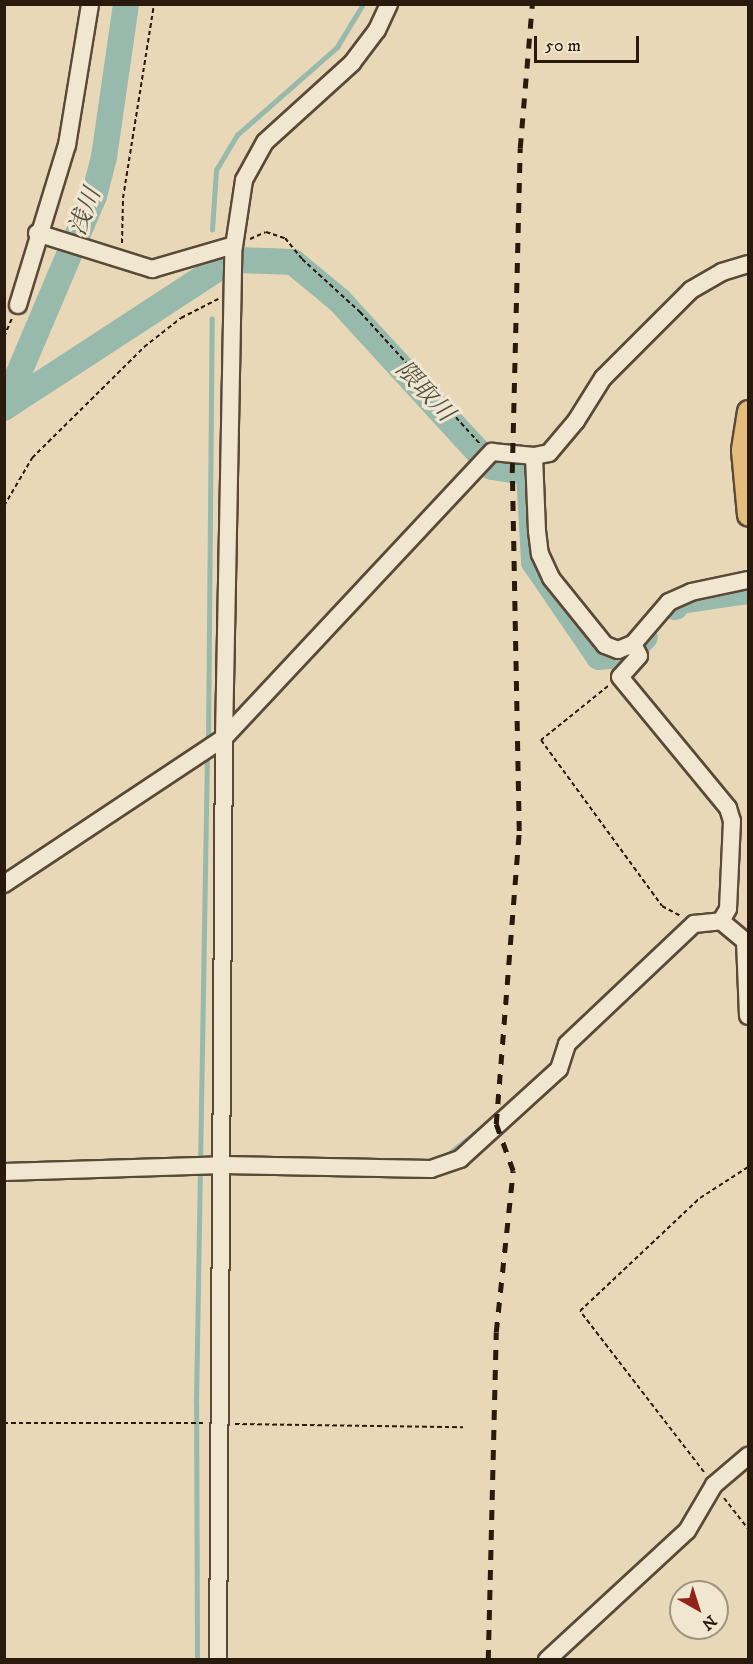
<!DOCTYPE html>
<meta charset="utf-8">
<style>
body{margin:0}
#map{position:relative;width:753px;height:1664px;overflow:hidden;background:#e9d8b7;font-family:"IM FELL DW Pica","Noto Serif JP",serif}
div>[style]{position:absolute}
.stream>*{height:4.5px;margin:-2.25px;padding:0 2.25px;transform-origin:2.25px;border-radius:2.25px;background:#97baac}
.river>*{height:26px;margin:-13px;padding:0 13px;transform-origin:13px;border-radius:13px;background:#97baac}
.path>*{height:2px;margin-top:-1px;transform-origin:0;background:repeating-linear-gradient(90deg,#2a190d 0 4.5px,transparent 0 7.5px)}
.roads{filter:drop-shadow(2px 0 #5a4938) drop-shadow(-2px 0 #5a4938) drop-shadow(0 2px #5a4938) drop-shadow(0 -2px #5a4938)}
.minor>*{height:16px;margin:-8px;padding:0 8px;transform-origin:8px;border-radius:8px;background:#f1e6d0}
.major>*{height:21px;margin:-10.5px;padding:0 10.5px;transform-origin:10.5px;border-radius:10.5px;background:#e4bc7c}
.rail>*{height:4.5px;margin-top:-2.25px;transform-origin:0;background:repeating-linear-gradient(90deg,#2a190d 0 10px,transparent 0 20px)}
span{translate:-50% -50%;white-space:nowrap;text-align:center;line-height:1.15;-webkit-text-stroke:6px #f1e6d0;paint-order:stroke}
.water-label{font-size:24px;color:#505145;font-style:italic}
.frame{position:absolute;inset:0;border:6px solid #2a190d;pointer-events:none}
.north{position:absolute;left:669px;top:1580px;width:60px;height:60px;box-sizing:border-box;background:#f1e6d0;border:2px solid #a19482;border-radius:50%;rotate:141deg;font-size:16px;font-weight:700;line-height:24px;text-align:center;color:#2a190d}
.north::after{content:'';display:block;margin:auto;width:21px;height:27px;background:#8f2418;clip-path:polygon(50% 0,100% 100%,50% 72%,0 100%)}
.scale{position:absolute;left:534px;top:36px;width:105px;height:27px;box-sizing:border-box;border:3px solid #2a190d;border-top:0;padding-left:8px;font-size:18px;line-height:21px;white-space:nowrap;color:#2a190d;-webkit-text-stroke:4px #f1e6d0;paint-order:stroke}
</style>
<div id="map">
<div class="stream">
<i style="left:212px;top:230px;width:60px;rotate:-86.2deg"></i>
<i style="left:216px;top:170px;width:41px;rotate:-59deg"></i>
<i style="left:237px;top:135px;width:133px;rotate:-41.3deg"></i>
<i style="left:337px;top:47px;width:50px;rotate:-58.8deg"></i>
<i style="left:208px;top:743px;width:424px;rotate:-89.5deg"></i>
<i style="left:451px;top:1152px;width:59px;rotate:-38.8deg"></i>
<i style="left:197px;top:1660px;width:257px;rotate:-90.2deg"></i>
<i style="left:196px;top:1403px;width:649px;rotate:-89.03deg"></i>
</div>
<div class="river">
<i style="left:5px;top:407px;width:260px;rotate:-33.1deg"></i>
<i style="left:223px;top:265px;width:16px;rotate:-18deg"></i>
<i style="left:238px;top:260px;width:55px;rotate:2.1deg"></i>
<i style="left:293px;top:262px;width:60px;rotate:39.6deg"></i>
<i style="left:339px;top:300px;width:226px;rotate:47.5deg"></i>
<i style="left:492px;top:467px;width:37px;rotate:8deg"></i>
<i style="left:529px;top:472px;width:90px;rotate:86.8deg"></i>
<i style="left:534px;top:562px;width:115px;rotate:55.6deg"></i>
<i style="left:599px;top:657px;width:30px;rotate:-6deg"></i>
<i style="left:629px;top:654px;width:23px;rotate:-47deg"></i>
<i style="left:4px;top:408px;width:230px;rotate:-67deg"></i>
<i style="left:94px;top:196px;width:40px;rotate:-75.6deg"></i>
<i style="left:104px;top:157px;width:155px;rotate:-81.8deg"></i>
<i style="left:675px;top:607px;width:8px;rotate:-45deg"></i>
<i style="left:681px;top:601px;width:68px;rotate:-8.5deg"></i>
</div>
<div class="path">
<i style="left:250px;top:239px;width:17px;rotate:-24deg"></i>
<i style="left:266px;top:232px;width:20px;rotate:18deg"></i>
<i style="left:285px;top:238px;width:27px;rotate:51deg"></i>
<i style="left:302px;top:259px;width:79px;rotate:42.4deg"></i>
<i style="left:360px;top:312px;width:178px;rotate:47.7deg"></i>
<i style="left:122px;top:243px;width:45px;rotate:-88.7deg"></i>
<i style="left:123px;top:198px;width:196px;rotate:-80.9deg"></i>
<i style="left:4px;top:337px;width:21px;rotate:-67deg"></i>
<i style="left:4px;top:506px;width:56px;rotate:-59.7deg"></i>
<i style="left:32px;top:458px;width:158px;rotate:-44.7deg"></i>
<i style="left:144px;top:347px;width:47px;rotate:-38.1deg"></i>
<i style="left:181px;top:318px;width:42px;rotate:-27.2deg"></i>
<i style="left:608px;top:686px;width:86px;rotate:141.1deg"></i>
<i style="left:541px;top:740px;width:205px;rotate:53.9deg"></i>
<i style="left:662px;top:906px;width:21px;rotate:28deg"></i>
<i style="left:4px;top:1423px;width:201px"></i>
<i style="left:235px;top:1424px;width:228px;rotate:0.8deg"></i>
<i style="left:704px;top:1472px;width:203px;rotate:-127.6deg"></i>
<i style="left:580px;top:1311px;width:165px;rotate:-43.3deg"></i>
<i style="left:700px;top:1198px;width:57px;rotate:-32.9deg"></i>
<i style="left:724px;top:1498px;width:39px;rotate:52deg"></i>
</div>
<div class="roads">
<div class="minor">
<i style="left:37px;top:233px;width:121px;rotate:17.4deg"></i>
<i style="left:152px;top:269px;width:85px;rotate:-16.3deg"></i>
<i style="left:18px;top:305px;width:167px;rotate:-73deg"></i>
<i style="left:67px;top:145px;width:143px;rotate:-80.7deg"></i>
<i style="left:534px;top:456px;width:75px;rotate:87.7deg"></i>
<i style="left:537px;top:531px;width:23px;rotate:83deg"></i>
<i style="left:540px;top:554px;width:26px;rotate:65deg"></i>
<i style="left:551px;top:578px;width:86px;rotate:51.1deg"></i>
<i style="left:605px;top:645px;width:14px;rotate:21deg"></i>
<i style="left:618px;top:650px;width:16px;rotate:-22deg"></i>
<i style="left:633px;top:644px;width:13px;rotate:63deg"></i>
<i style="left:639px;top:656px;width:28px;rotate:132deg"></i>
<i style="left:620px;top:677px;width:170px;rotate:50.5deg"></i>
<i style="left:728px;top:808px;width:14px;rotate:73deg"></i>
<i style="left:732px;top:821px;width:88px;rotate:92.6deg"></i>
<i style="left:728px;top:909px;width:14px;rotate:120deg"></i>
<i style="left:633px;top:644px;width:55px;rotate:-49.4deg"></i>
<i style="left:669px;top:602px;width:24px;rotate:-24deg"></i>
<i style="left:691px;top:592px;width:58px;rotate:-11.9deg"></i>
<i style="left:4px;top:884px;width:264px;rotate:-33.6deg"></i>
<i style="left:224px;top:738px;width:392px;rotate:-46.9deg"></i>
<i style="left:492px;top:452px;width:42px;rotate:5.4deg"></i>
<i style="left:534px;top:456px;width:15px;rotate:-11deg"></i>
<i style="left:549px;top:453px;width:42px;rotate:-49.8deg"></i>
<i style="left:576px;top:421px;width:51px;rotate:-57.9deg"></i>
<i style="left:603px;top:378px;width:124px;rotate:-45deg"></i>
<i style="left:691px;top:290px;width:36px;rotate:-30deg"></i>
<i style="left:722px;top:272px;width:27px;rotate:-17deg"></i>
<i style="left:4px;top:1172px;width:219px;rotate:-1.8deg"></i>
<i style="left:223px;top:1165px;width:208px;rotate:1.1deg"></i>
<i style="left:431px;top:1169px;width:31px;rotate:-19deg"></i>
<i style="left:460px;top:1159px;width:134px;rotate:-42.3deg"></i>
<i style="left:559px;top:1069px;width:26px;rotate:-72deg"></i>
<i style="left:567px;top:1044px;width:175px;rotate:-43.4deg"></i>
<i style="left:694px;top:924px;width:27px;rotate:-6deg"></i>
<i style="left:721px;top:921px;width:31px;rotate:40deg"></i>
<i style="left:745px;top:941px;width:75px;rotate:87.7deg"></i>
<i style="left:218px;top:1660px;width:922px;rotate:-89.63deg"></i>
<i style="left:224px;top:738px;width:485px;rotate:-88.9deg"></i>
<i style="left:233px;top:253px;width:74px;rotate:-81.4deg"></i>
<i style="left:244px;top:180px;width:43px;rotate:-61.1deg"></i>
<i style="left:265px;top:142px;width:118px;rotate:-42.2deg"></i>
<i style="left:352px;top:63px;width:41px;rotate:-52.9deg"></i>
<i style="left:377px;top:30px;width:29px;rotate:-65deg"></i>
<i style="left:547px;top:1660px;width:190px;rotate:-42.7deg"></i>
<i style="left:687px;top:1531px;width:53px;rotate:-59.6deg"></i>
<i style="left:714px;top:1485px;width:45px;rotate:-40.5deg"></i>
</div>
<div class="major">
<i style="left:748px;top:411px;width:39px;rotate:99deg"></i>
<i style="left:742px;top:450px;width:65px;rotate:84.7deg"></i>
</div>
</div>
<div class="rail">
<i style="left:488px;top:1660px;width:328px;rotate:-88.6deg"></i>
<i style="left:496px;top:1332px;width:162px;rotate:-84deg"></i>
<i style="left:513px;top:1171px;width:50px;rotate:-109.9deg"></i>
<i style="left:496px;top:1124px;width:294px;rotate:-85.5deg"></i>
<i style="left:519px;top:831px;width:358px;rotate:-91.1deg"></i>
<i style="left:512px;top:473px;width:325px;rotate:-88.6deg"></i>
<i style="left:520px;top:148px;width:144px;rotate:-85.2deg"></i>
</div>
<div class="water-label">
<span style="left:86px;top:212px;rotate:-69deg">浅川</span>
<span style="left:424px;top:392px;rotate:47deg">隈取川</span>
</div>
<div class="frame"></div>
<div class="north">N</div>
<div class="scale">50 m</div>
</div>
